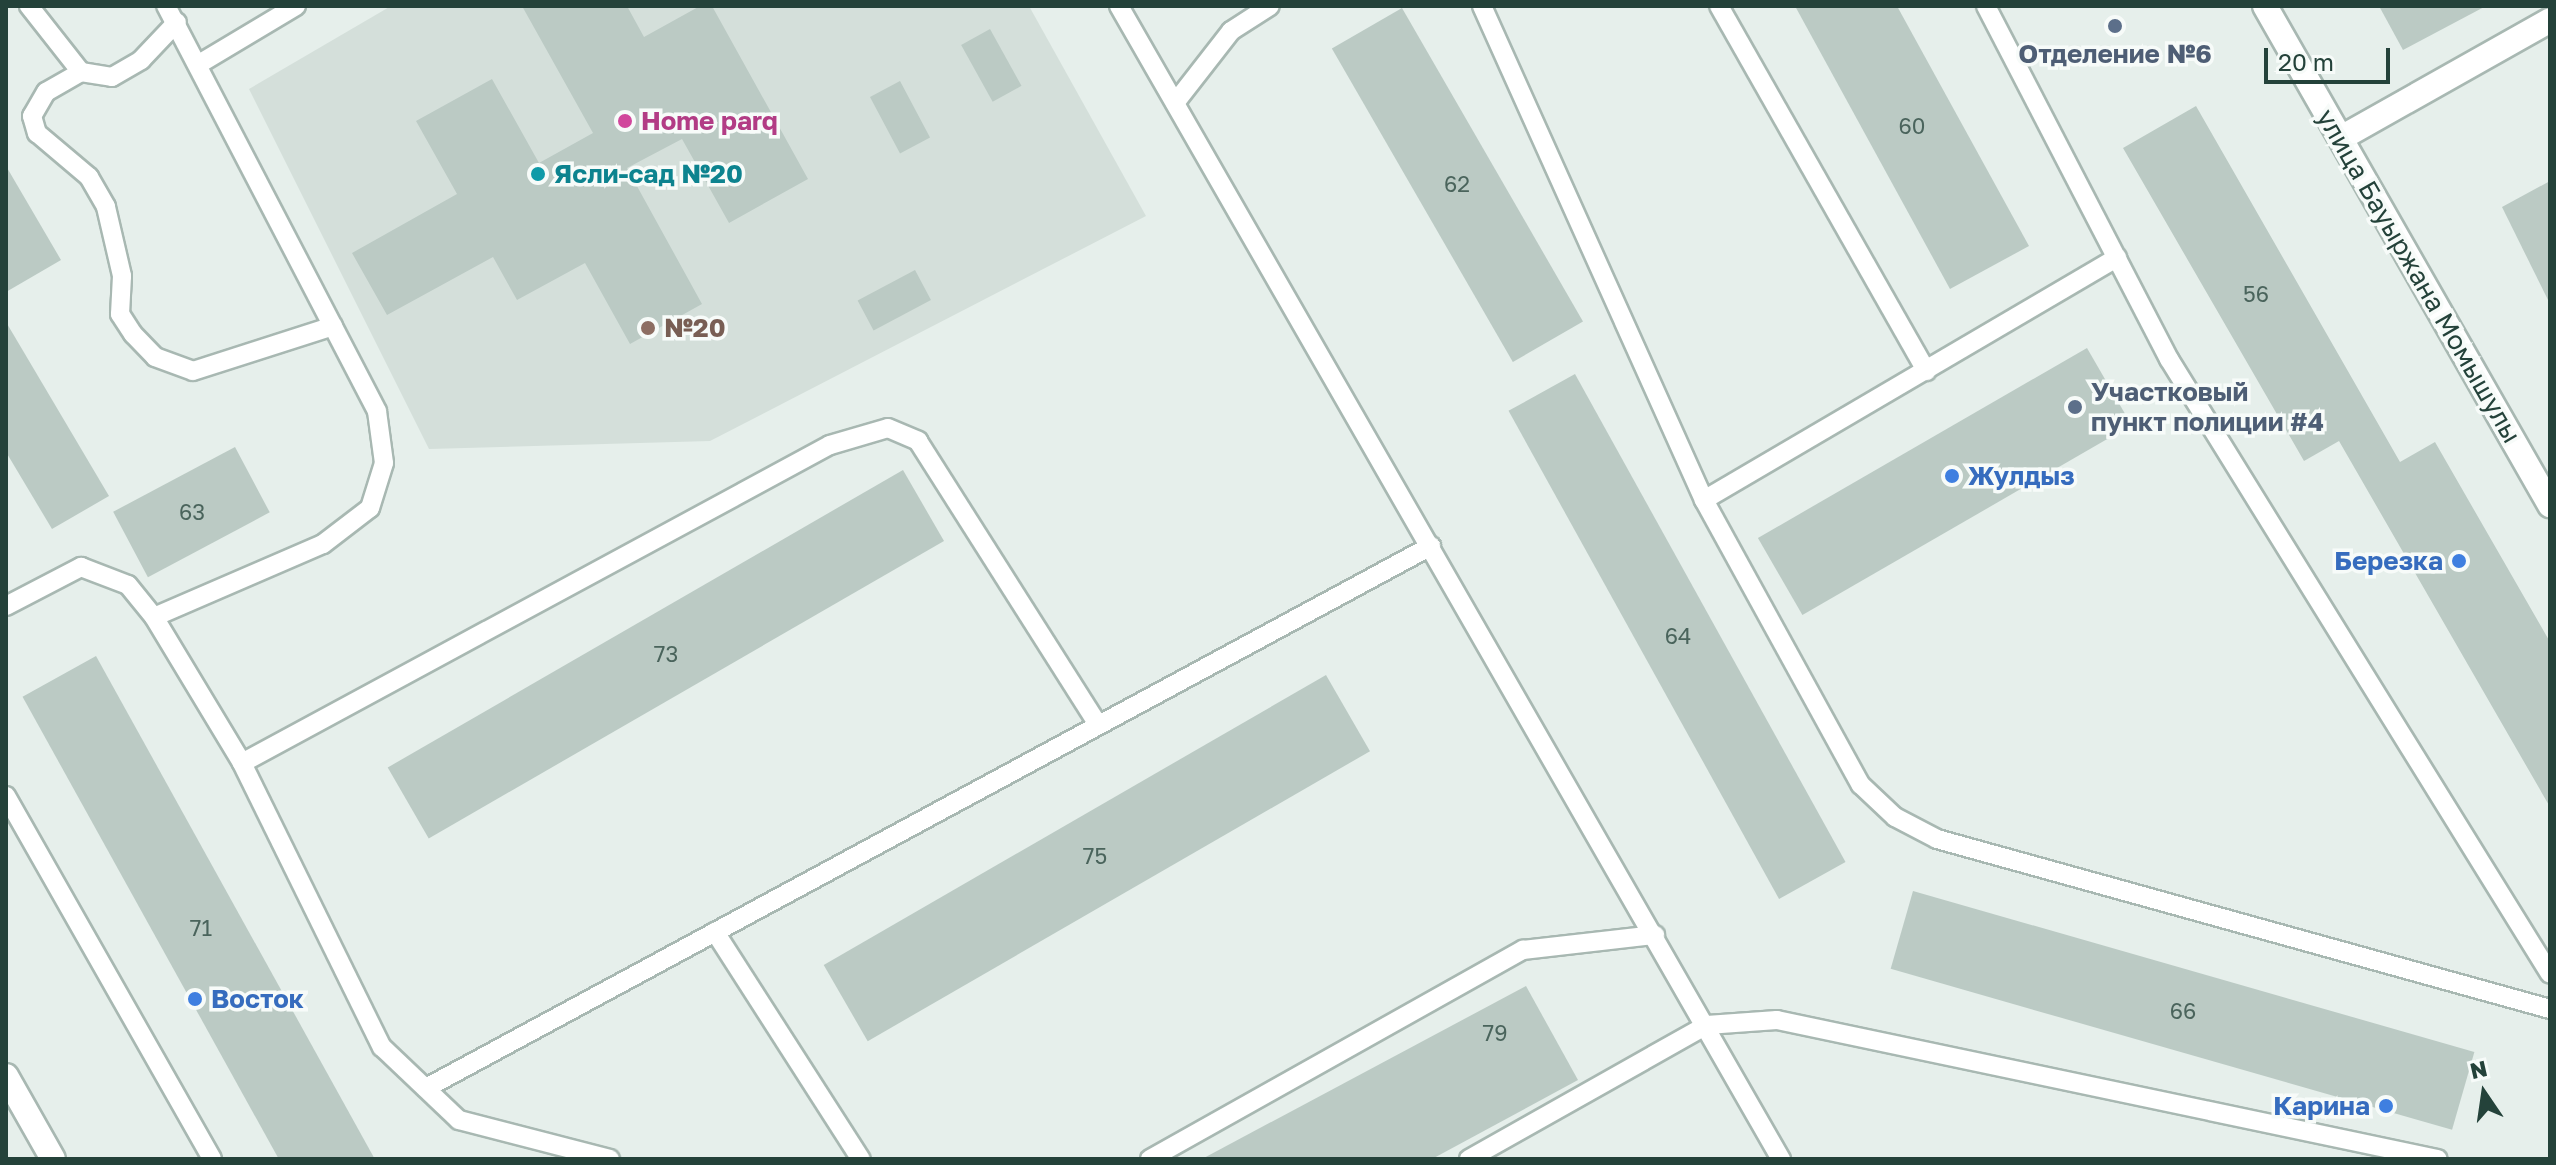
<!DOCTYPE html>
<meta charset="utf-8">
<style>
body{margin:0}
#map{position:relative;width:2556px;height:1165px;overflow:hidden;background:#e6efeb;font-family:"Golos Text",sans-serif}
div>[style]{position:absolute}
.built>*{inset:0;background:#d4dfda}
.building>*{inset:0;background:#bbcac4;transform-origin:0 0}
.roads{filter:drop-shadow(2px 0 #a8b8b2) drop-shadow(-2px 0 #a8b8b2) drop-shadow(0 2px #a8b8b2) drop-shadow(0 -2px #a8b8b2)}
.service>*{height:18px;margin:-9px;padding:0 9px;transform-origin:9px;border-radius:9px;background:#fff}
.minor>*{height:24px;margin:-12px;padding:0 12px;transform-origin:12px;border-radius:12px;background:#fff}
.secondary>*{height:24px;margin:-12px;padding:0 12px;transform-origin:12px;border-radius:12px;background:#fff}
.dots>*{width:22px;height:22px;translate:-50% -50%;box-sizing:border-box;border:4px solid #f7fbf9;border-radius:50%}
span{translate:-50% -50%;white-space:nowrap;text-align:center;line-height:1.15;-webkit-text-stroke:7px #f7fbf9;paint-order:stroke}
.number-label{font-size:22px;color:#4a645c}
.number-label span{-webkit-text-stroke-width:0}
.service-label{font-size:26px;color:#4e5e75;font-weight:700}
.left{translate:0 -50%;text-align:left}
.hotel-label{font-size:26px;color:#b23c85;font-weight:700}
.culture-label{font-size:26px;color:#0d838f;font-weight:700}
.street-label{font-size:26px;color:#24423a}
.education-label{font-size:26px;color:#785e54;font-weight:700}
.shop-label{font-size:26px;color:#366cbe;font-weight:700}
.right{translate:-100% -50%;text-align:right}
.frame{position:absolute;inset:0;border:8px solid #24423a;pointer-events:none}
.north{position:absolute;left:2444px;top:1053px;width:80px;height:80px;-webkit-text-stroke:6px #f7fbf9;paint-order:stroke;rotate:347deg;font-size:22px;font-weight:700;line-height:32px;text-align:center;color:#24423a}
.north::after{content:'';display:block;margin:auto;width:28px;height:36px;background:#24423a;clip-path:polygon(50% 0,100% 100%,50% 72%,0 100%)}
.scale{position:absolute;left:2264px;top:48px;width:126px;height:36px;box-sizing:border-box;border:4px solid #24423a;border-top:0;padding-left:10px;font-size:24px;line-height:28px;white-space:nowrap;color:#24423a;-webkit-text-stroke:6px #f7fbf9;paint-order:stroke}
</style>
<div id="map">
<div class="built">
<i style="clip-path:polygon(391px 6px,1029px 6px,1146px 216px,710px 441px,429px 449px,249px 89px)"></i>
</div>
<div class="building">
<i style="clip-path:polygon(522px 6px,627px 6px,644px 37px,700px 6px,712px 6px,808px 179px,729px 223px,682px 139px,627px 168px,702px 304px,630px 344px,585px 263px,517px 300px,493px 257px,387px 315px,352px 253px,457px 194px,416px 121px,492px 79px,539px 163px,593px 133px)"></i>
<i style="clip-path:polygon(1795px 6px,1897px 6px,2029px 246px,1950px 289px)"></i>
<i style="clip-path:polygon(2379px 6px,2486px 6px,2403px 50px)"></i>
<i style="left:1402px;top:8px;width:362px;height:81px;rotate:60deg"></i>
<i style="left:990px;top:29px;width:65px;height:33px;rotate:61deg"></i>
<i style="left:900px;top:81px;width:64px;height:34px;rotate:62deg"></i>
<i style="clip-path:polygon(2196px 106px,2400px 462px,2435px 442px,2550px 642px,2550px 807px,2339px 441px,2304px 461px,2123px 148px)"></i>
<i style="clip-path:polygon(6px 166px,61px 260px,6px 292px)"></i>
<i style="clip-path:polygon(2550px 181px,2550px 304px,2502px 207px)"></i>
<i style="left:915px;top:270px;width:34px;height:65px;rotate:62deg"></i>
<i style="clip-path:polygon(6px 322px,109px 496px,52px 529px,6px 452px)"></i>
<i style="left:2087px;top:348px;width:89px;height:380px;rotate:60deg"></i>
<i style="left:1575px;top:374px;width:558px;height:76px;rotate:61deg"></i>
<i style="left:235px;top:447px;width:74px;height:138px;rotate:62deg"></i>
<i style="left:903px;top:470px;width:82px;height:595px;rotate:60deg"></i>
<i style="left:96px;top:656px;width:577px;height:84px;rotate:61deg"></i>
<i style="left:1326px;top:675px;width:88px;height:580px;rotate:60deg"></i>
<i style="left:1913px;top:891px;width:584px;height:81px;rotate:16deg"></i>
<i style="clip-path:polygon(1526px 986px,1578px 1080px,1432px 1159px,1202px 1159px)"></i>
</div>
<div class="roads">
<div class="service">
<i style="left:29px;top:6px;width:84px;rotate:51.8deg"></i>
<i style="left:81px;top:72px;width:31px;rotate:9deg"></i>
<i style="left:112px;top:77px;width:34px;rotate:-30deg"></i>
<i style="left:141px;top:60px;width:52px;rotate:-46.5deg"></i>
<i style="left:1119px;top:6px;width:1330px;rotate:60.14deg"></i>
<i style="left:1482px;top:6px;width:542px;rotate:65.8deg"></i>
<i style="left:1704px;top:500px;width:325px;rotate:61.2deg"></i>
<i style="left:1861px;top:785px;width:47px;rotate:43.3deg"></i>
<i style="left:1895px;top:817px;width:47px;rotate:27.6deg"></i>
<i style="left:1937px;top:839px;width:636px;rotate:15.5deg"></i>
<i style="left:1719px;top:6px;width:420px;rotate:60.4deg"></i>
<i style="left:1986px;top:6px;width:398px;rotate:62.6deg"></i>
<i style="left:2169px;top:359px;width:723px;rotate:58.22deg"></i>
<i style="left:199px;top:64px;width:113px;rotate:-30.9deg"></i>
<i style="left:81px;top:72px;width:40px;rotate:150.3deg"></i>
<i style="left:46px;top:92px;width:28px;rotate:120deg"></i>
<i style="left:32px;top:116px;width:18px;rotate:74deg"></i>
<i style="left:37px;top:133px;width:68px;rotate:40.2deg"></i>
<i style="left:89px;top:177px;width:34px;rotate:60deg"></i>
<i style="left:106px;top:207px;width:71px;rotate:76.9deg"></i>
<i style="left:122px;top:276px;width:38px;rotate:93deg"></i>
<i style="left:120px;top:314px;width:24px;rotate:57deg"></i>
<i style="left:133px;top:334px;width:32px;rotate:46deg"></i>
<i style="left:155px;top:357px;width:40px;rotate:20.2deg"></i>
<i style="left:193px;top:371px;width:147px;rotate:-17.8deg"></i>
<i style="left:1175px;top:103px;width:91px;rotate:-52.1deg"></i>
<i style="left:1231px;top:31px;width:46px;rotate:-32.7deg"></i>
<i style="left:1704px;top:500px;width:479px;rotate:-30.4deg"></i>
<i style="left:6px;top:606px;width:85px;rotate:-27.5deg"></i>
<i style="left:81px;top:567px;width:50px;rotate:21deg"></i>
<i style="left:128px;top:585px;width:41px;rotate:50.9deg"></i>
<i style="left:154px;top:617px;width:170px;rotate:58.9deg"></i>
<i style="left:242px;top:763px;width:317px;rotate:63.8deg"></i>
<i style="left:382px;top:1047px;width:106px;rotate:43.5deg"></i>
<i style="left:459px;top:1120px;width:156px;rotate:14.5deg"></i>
<i style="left:154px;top:617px;width:184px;rotate:-23.4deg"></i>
<i style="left:323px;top:544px;width:59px;rotate:-37.5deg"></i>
<i style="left:370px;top:508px;width:47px;rotate:-72.7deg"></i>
<i style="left:384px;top:463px;width:52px;rotate:-97.7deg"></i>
<i style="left:377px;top:411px;width:457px;rotate:-117.5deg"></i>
<i style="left:242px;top:763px;width:668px;rotate:-28.41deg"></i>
<i style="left:830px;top:445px;width:60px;rotate:-16.3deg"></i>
<i style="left:888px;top:428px;width:33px;rotate:23deg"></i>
<i style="left:918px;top:441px;width:336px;rotate:57.6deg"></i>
<i style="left:6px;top:796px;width:417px;rotate:60.4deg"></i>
<i style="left:715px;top:932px;width:270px;rotate:57.3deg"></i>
<i style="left:426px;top:1088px;width:1142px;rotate:-28.34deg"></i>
<i style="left:1150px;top:1159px;width:428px;rotate:-29.3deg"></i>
<i style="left:1523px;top:950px;width:133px;rotate:-6.5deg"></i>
<i style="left:1469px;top:1159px;width:273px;rotate:-29.4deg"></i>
<i style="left:1707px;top:1025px;width:70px;rotate:-4.1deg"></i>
<i style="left:1777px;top:1020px;width:675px;rotate:11.88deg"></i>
</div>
<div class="minor">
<i style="left:2265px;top:6px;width:575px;rotate:60.27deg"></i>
<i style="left:2341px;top:138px;width:240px;rotate:-29.4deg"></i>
</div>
<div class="secondary">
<i style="left:6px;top:1076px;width:95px;rotate:60.5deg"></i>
</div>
</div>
<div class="dots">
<i style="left:2115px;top:26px;background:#5c6f8a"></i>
<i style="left:625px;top:121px;background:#d1479c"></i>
<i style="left:538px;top:174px;background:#0f9aa8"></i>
<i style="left:648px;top:328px;background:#8d6e63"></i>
<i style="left:2075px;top:407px;background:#5c6f8a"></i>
<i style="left:1952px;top:476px;background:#3f7fe0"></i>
<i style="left:2459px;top:561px;background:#3f7fe0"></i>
<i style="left:195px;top:999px;background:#3f7fe0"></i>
<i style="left:2386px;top:1106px;background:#3f7fe0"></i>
</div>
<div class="number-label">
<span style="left:1912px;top:126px">60</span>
<span style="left:1457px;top:184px">62</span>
<span style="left:2256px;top:294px">56</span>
<span style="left:192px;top:512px">63</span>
<span style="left:1678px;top:636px">64</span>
<span style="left:666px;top:654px">73</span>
<span style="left:1095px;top:856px">75</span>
<span style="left:201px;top:928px">71</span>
<span style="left:2183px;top:1011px">66</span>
<span style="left:1495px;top:1033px">79</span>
</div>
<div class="service-label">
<span style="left:2115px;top:54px">Отделение №6</span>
<span class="left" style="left:2091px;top:407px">Участковый<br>пункт полиции #4</span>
</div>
<div class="hotel-label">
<span class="left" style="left:641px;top:121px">Home parq</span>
</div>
<div class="culture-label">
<span class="left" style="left:554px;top:174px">Ясли-сад №20</span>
</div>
<div class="street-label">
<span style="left:2419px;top:276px;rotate:60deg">улица Бауыржана Момышулы</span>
</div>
<div class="education-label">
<span class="left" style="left:664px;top:328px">№20</span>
</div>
<div class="shop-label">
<span class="left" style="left:1968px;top:476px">Жулдыз</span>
<span class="right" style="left:2443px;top:561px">Березка</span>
<span class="left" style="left:211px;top:999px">Восток</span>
<span class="right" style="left:2370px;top:1106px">Карина</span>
</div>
<div class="frame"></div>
<div class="north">N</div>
<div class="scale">20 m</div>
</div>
